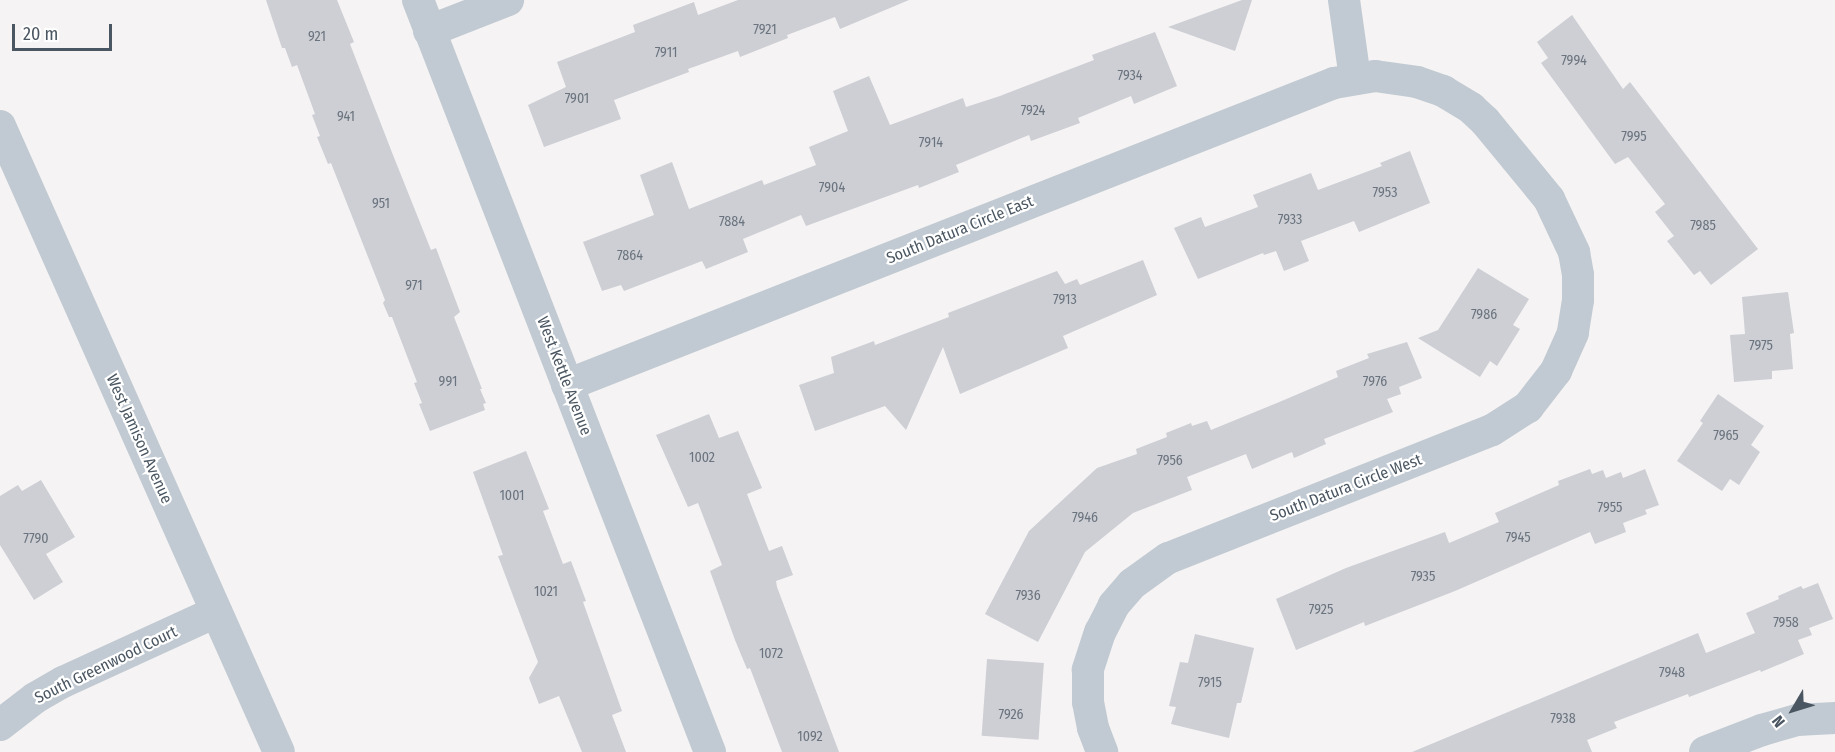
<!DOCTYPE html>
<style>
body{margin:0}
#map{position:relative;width:1835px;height:752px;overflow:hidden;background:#f5f3f3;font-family:"Fira Sans Condensed",sans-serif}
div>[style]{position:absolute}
.building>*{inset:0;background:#cdcfd5;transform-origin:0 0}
.street>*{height:32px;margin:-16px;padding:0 16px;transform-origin:16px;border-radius:16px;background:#c1cad2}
span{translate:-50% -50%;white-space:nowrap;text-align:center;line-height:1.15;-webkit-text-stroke:4.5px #fff;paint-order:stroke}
.number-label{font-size:14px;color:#6b747e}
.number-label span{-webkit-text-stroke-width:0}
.street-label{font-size:16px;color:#4a5661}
.north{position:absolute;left:1763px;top:680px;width:60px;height:60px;-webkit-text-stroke:4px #fff;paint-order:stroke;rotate:232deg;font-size:16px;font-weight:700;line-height:24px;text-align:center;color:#4a5661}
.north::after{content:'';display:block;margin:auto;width:21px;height:27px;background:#4a5661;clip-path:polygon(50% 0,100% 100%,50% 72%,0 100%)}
.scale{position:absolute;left:12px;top:24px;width:100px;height:27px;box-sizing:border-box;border:3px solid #4a5661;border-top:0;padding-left:8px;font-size:18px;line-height:21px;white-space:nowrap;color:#4a5661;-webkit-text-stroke:4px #fff;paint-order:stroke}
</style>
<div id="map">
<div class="building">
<i style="clip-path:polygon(266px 0,337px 0,354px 42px,350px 44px,393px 155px,431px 250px,436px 248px,460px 312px,454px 317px,482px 389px,480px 389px,486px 403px,483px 404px,485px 410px,430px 431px,419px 404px,422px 403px,414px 383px,417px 382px,392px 317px,389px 317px,383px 303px,385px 300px,331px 163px,328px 164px,317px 137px,320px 136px,312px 115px,315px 114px,297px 65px,292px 67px,285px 48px,282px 48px)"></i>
<i style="clip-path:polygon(738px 0,909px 0,840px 29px,835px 17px,787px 35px,788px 38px,740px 57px,738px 51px,688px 69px,689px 72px,614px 100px,621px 119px,544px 147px,528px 105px,566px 87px,557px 62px,635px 32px,633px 25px,694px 2px,698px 15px)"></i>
<i style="clip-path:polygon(1242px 0,1252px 0,1235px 51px,1168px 27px)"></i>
<i style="clip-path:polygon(1572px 15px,1623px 89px,1630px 82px,1758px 249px,1711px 285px,1700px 271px,1694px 275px,1667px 241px,1674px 236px,1655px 212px,1665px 204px,1628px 157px,1615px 164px,1541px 63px,1548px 58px,1537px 42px)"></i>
<i style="clip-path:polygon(1155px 32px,1177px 86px,1134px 104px,1131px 96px,1078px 118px,1080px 123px,1031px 141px,1029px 135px,956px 165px,959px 172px,919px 188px,918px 185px,806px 226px,801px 215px,743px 239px,748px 252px,706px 269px,702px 261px,624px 291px,621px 285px,602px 291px,583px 242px,654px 215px,640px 175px,672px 162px,689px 209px,762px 180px,764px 185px,816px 165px,809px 147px,848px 131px,833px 91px,869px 76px,890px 125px,963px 98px,966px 107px,1000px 96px,1094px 60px,1092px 55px)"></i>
<i style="clip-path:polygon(1410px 151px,1430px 203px,1359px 232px,1354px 221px,1301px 241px,1309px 261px,1284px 271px,1276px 251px,1264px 255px,1263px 253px,1198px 279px,1174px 228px,1201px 217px,1205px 227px,1258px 207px,1253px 195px,1311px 173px,1318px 190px,1382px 166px,1380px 163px)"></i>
<i style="clip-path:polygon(1143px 260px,1157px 295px,1063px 336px,1068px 348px,960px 394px,943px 347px,906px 430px,885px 406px,815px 431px,799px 385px,834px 373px,831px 357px,874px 341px,875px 345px,949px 317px,948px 313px,1057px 271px,1065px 284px,1077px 279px,1080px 285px)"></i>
<i style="clip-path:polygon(1478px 268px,1529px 299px,1513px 325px,1520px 329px,1497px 366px,1490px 361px,1480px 377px,1418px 338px,1438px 330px)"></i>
<i style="clip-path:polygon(1788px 292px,1794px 333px,1790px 334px,1793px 369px,1772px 371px,1772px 379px,1734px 382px,1730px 335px,1745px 334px,1742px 297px)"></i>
<i style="clip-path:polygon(1407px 342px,1422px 378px,1399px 387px,1401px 394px,1387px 399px,1393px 412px,1324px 439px,1326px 444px,1294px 458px,1292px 452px,1252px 469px,1246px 454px,1187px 477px,1192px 490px,1133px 513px,1085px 552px,1038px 642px,985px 614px,1029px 531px,1097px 468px,1137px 454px,1136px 449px,1167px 437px,1166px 433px,1191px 423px,1192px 426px,1207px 421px,1211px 430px,1277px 403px,1338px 377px,1336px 371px,1369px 358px,1367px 354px)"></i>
<i style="clip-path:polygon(1718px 394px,1764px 426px,1751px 445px,1760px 452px,1739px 485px,1730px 479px,1722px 491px,1677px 461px,1703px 423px,1700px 421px)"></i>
<i style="clip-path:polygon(709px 414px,719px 438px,738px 431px,762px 488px,747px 494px,769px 551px,782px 546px,793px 575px,776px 581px,777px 587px,839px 752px,782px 752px,750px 668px,747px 669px,735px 640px,710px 571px,722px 565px,698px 503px,688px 507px,656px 435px)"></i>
<i style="clip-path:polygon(526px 451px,549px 509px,543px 511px,563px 564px,571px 561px,586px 601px,583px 602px,622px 711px,612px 715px,626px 752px,582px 752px,559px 696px,539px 704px,529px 678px,538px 662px,498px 556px,503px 555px,473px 472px)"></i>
<i style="clip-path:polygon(1590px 469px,1592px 474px,1603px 470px,1606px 478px,1621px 472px,1623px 478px,1645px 469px,1659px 505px,1645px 510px,1647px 514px,1623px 523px,1626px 532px,1595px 544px,1590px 532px,1455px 591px,1365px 626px,1364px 622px,1296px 650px,1276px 599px,1346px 568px,1445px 532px,1449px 543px,1499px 522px,1495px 513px,1559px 485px,1558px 481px)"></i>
<i style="clip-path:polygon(41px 480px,75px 537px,46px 554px,63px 582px,34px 600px,0 545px,0 496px,18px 485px,22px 491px)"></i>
<i style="clip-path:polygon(1818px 583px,1833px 619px,1809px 628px,1812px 635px,1798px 640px,1804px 654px,1761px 672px,1760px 670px,1689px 697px,1688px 694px,1614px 722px,1617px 728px,1587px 740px,1592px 752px,1412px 752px,1698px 633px,1706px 653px,1755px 633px,1746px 613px,1779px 599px,1778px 596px,1801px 586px,1803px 589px)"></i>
<i style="clip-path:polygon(1195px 634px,1254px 648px,1241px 703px,1237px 703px,1229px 738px,1171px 724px,1176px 707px,1169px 706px,1180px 662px,1188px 663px)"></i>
<i style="left:987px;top:659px;width:57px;height:77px;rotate:4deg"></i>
</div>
<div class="street">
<i style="left:418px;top:0;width:807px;rotate:68.78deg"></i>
<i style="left:1344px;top:0;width:79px;rotate:82deg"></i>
<i style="left:429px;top:31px;width:85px;rotate:-21.4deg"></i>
<i style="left:0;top:126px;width:685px;rotate:65.98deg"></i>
<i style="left:567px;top:385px;width:824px;rotate:-21.49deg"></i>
<i style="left:1334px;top:83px;width:42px;rotate:-9.7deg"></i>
<i style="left:1375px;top:76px;width:42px;rotate:8.1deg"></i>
<i style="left:1417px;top:82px;width:28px;rotate:19deg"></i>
<i style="left:1443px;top:91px;width:33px;rotate:31deg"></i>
<i style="left:1471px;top:108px;width:19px;rotate:43deg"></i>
<i style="left:1485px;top:121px;width:101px;rotate:50.6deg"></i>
<i style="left:1549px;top:199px;width:59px;rotate:64.7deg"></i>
<i style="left:1574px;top:252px;width:23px;rotate:80deg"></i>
<i style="left:1578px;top:275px;width:25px;rotate:90deg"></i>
<i style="left:1578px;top:300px;width:33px;rotate:99deg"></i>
<i style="left:1573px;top:333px;width:42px;rotate:114.1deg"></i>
<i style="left:1556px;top:371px;width:46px;rotate:127.9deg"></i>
<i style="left:1528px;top:407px;width:43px;rotate:147.4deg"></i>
<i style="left:1492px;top:430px;width:348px;rotate:158.4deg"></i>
<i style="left:1168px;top:558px;width:44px;rotate:144.2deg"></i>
<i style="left:1132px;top:584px;width:28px;rotate:131deg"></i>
<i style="left:1114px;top:605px;width:30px;rotate:117deg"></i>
<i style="left:1100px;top:632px;width:40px;rotate:108deg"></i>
<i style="left:1088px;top:670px;width:32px;rotate:90deg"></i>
<i style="left:1088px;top:702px;width:26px;rotate:79deg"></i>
<i style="left:1093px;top:728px;width:26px;rotate:69deg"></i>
<i style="left:0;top:725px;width:44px;rotate:-37.6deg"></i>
<i style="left:35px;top:698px;width:32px;rotate:-30deg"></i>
<i style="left:63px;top:682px;width:168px;rotate:-24.6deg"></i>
<i style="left:1705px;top:752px;width:61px;rotate:-21.1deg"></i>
<i style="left:1762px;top:730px;width:36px;rotate:-16deg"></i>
<i style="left:1797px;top:720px;width:38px;rotate:-3deg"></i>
</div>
<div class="number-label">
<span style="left:765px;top:30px">7921</span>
<span style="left:317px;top:37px">921</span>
<span style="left:666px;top:53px">7911</span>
<span style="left:1574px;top:61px">7994</span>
<span style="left:1130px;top:76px">7934</span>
<span style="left:577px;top:99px">7901</span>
<span style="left:1033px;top:111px">7924</span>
<span style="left:346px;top:117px">941</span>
<span style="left:1634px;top:137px">7995</span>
<span style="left:931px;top:143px">7914</span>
<span style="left:832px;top:188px">7904</span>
<span style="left:1385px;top:193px">7953</span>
<span style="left:381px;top:204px">951</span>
<span style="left:1290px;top:220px">7933</span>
<span style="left:732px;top:222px">7884</span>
<span style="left:1703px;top:226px">7985</span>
<span style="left:630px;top:256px">7864</span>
<span style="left:414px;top:286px">971</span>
<span style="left:1065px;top:300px">7913</span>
<span style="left:1484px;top:315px">7986</span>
<span style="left:1761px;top:346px">7975</span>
<span style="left:448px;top:382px">991</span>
<span style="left:1375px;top:382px">7976</span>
<span style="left:1726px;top:436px">7965</span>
<span style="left:702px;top:458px">1002</span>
<span style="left:1170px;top:461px">7956</span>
<span style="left:512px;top:496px">1001</span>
<span style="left:1610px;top:508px">7955</span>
<span style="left:1085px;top:518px">7946</span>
<span style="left:1518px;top:538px">7945</span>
<span style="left:36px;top:539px">7790</span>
<span style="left:1423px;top:577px">7935</span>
<span style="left:546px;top:592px">1021</span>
<span style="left:1028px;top:596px">7936</span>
<span style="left:1321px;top:610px">7925</span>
<span style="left:1786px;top:623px">7958</span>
<span style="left:771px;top:654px">1072</span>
<span style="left:1672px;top:673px">7948</span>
<span style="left:1210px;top:683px">7915</span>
<span style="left:1011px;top:715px">7926</span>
<span style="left:1563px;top:719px">7938</span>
<span style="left:810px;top:737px">1092</span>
</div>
<div class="street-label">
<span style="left:960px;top:230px;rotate:-22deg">South Datura Circle East</span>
<span style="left:564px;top:376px;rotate:69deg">West Kettle Avenue</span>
<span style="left:139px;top:439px;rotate:66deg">West Jamison Avenue</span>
<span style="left:1346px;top:488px;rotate:-21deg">South Datura Circle West</span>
<span style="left:106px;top:665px;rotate:-26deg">South Greenwood Court</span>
</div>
<div class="north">N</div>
<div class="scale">20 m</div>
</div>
